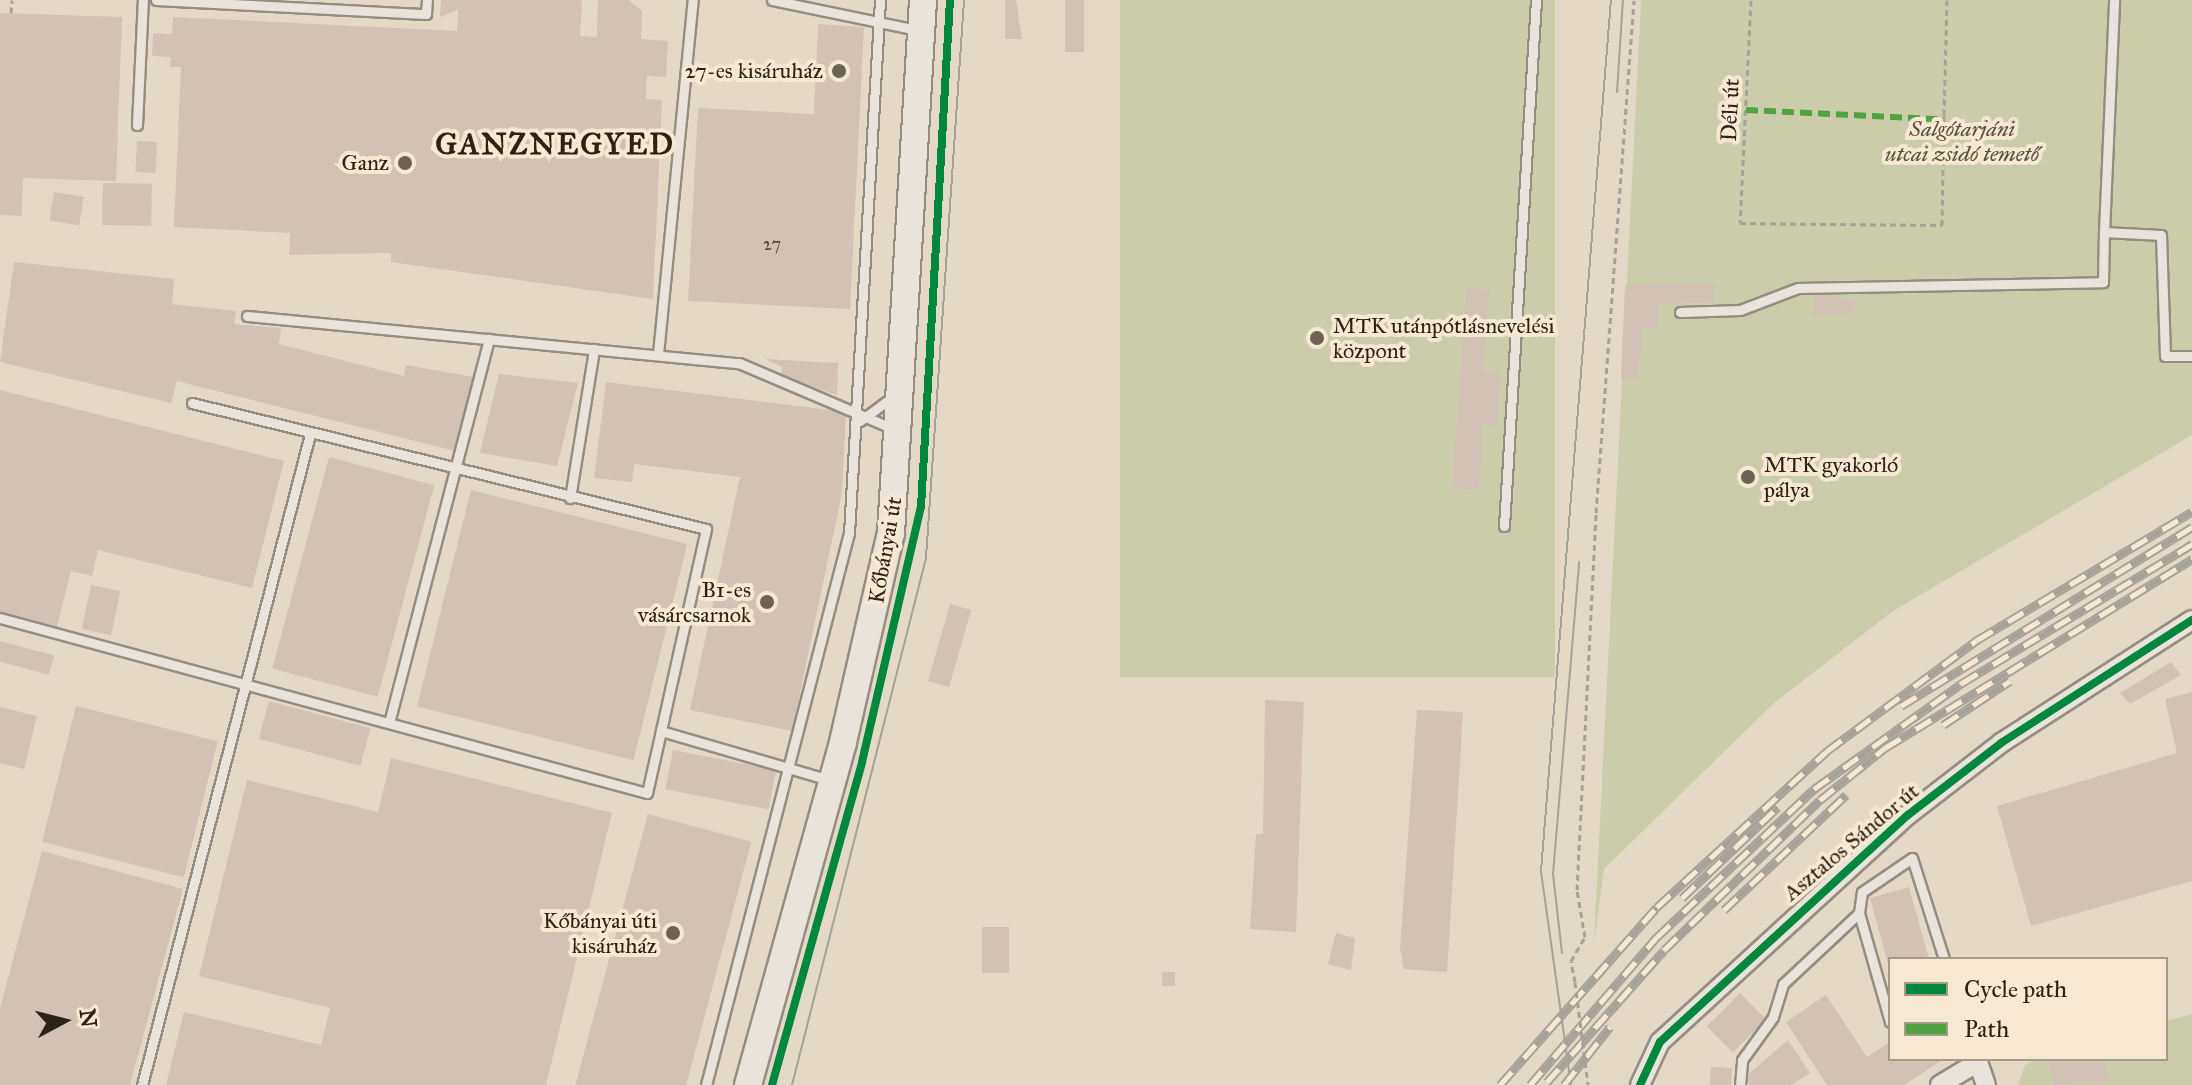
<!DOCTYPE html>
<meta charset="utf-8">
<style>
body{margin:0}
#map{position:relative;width:2192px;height:1085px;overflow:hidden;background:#e4d9c7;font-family:"IM FELL Great Primer",serif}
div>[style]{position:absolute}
.green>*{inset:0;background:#cbccaa;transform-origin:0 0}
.building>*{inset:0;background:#d2c1b5;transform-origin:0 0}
.path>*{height:3px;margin-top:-1.5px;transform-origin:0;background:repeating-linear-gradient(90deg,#a6a199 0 6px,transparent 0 10px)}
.roads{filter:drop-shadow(2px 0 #958d82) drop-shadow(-2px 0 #958d82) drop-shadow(0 2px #958d82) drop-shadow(0 -2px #958d82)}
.service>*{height:9px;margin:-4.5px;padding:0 4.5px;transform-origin:4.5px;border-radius:4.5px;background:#e9e3db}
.minor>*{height:18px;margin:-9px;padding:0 9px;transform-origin:9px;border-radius:9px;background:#e9e3db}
.secondary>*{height:26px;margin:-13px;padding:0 13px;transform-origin:13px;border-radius:13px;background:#e9e3db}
.tram>*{height:2px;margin:-1px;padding:0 1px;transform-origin:1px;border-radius:1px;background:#a6a199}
.rail>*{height:9px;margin-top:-4.5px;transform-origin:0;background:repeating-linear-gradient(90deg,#f6e8d2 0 18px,#a6a199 0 36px);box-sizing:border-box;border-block:2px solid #a6a199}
.path-bridge>*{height:3px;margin-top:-1.5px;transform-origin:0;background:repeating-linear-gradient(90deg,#a6a199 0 6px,transparent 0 10px)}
.quiet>*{height:6px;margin-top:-3px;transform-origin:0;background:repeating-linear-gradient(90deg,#51a240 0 12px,transparent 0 18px)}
.cycleway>*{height:8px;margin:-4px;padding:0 4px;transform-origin:4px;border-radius:4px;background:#00873e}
.dots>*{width:22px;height:22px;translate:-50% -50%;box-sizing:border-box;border:4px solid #f6e8d2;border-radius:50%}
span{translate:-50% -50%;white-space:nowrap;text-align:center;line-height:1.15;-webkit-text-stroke:8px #f6e8d2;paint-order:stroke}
.number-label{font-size:18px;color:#574c40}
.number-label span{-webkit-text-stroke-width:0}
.poi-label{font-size:22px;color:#2c2217}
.right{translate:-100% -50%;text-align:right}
.left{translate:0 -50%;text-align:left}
.street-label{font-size:22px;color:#2c2217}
.park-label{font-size:22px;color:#55523c;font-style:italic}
.district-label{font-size:30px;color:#2c2217;font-weight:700;letter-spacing:2px}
.legend{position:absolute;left:1888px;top:957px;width:280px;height:104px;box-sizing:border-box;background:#f6e8d2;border:2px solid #a59987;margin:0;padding:10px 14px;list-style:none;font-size:24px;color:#2c2217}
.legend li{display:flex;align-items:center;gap:16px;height:40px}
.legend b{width:40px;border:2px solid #a59987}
.north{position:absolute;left:24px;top:981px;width:80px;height:80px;-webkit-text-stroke:6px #f6e8d2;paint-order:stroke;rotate:83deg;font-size:22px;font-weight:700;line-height:32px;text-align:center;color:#2c2217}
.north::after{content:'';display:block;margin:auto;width:28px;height:36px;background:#2c2217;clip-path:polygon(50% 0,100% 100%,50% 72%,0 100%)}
</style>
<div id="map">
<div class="green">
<i style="left:1120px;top:0;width:435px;height:677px"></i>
<i style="clip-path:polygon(1641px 0,2192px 0,2192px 435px,1893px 611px,1774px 703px,1604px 869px,1594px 942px)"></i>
<i style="clip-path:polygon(2192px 1014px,2192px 1085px,2018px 1085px,2025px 1065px,2038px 1059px,2166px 1059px,2166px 1021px)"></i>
</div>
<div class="building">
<i style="clip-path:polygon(441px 0,582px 0,580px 36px,597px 37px,598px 0,629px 0,642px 11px,641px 39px,668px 41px,666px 77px,647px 76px,646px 99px,662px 100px,653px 299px,391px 262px,391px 253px,289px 255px,290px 233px,174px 227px,181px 67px,170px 67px,171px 57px,152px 56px,153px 33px,172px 34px,173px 17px,457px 31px,458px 10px,440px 17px)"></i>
<i style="clip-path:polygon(1005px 0,1016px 0,1022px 39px,1005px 39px)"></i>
<i style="left:1065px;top:0;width:19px;height:52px"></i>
<i style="clip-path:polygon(0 13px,122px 17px,116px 181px,23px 178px,22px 216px,0 215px)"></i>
<i style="clip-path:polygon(818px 24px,864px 27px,850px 309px,688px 301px,698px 108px,814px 114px)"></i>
<i style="left:137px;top:141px;width:20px;height:31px;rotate:3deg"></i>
<i style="left:103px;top:183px;width:49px;height:42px;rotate:1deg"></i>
<i style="left:54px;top:192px;width:30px;height:29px;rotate:9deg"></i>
<i style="clip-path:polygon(14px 262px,174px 279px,172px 304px,236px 311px,234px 324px,281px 328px,279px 344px,404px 376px,406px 365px,474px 377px,455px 451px,177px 381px,171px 403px,0 362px)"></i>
<i style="clip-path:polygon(1714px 283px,1714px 302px,1659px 304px,1658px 328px,1642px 328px,1638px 380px,1621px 379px,1625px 284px)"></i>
<i style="clip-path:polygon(1466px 288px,1489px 289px,1483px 373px,1501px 374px,1497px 425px,1483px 424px,1479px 490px,1452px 488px)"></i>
<i style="clip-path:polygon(1815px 295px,1854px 301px,1854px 314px,1814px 316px)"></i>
<i style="clip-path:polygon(765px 359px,838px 363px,837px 395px,782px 377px,782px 367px)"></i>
<i style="clip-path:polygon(499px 374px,578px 383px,557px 466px,480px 453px)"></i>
<i style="clip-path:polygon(606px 382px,846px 412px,842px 493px,792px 731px,690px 710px,740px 477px,634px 464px,632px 482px,594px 478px)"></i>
<i style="clip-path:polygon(0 390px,284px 461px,252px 588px,98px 550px,92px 576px,71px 571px,56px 631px,0 617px)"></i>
<i style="left:329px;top:457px;width:109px;height:219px;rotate:15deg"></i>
<i style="left:471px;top:490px;width:223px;height:223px;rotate:14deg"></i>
<i style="left:91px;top:585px;width:30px;height:45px;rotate:12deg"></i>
<i style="left:950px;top:604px;width:22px;height:80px;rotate:16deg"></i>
<i style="left:0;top:641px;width:56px;height:20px;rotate:15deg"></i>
<i style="clip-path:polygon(2171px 662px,2181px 675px,2130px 704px,2120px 693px)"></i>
<i style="clip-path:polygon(2192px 692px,2192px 881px,2031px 926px,1997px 806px,2177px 753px,2165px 699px)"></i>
<i style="clip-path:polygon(1265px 700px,1304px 702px,1296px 932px,1250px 929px,1256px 834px,1263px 834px)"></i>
<i style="left:269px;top:701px;width:105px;height:39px;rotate:15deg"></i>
<i style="left:76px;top:706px;width:146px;height:140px;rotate:14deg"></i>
<i style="clip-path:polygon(0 707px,37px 716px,24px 769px,0 763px)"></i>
<i style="clip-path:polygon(1417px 710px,1463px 712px,1447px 972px,1404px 969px,1400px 949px)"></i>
<i style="left:673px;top:750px;width:105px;height:40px;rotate:11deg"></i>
<i style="clip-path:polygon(391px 758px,612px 813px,546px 1085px,166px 1085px,184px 1012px,321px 1045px,330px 1008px,199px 976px,247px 780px,378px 812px)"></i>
<i style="left:648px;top:814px;width:107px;height:280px;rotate:15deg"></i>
<i style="clip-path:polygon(42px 851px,183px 889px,130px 1085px,0 1085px,0 1008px)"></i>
<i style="clip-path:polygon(1909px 887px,1929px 959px,1890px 959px,1889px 968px,1870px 898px)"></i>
<i style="left:982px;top:927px;width:27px;height:46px"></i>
<i style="clip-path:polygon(1336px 933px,1355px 938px,1351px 970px,1328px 964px)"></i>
<i style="left:1162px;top:972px;width:13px;height:14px"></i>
<i style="left:1740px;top:993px;width:37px;height:47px;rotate:45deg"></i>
<i style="clip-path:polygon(1826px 995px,1867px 1057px,1890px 1042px,1890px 1059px,1944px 1059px,1904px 1085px,1827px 1085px,1786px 1022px)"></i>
<i style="clip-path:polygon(1788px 1040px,1810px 1073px,1791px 1085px,1750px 1085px,1745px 1077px)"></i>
<i style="clip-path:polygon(2048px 1059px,2104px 1059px,2110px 1082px,2054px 1085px)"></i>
<i style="left:1711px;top:1067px;width:21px;height:18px;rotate:3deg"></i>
</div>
<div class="path">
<i style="left:1751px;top:0;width:223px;rotate:92.8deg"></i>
<i style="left:1740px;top:223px;width:202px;rotate:0.6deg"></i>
<i style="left:1942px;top:225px;width:110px;rotate:-89deg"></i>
<i style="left:1944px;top:115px;width:8px;rotate:90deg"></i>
<i style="left:11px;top:13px;width:13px;rotate:-86deg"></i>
<i style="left:1944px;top:115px;width:115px;rotate:-88.5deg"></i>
<i style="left:1575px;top:982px;width:21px;rotate:-101deg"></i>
<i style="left:1571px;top:961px;width:28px;rotate:-60deg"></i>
<i style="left:1585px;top:937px;width:48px;rotate:-99.7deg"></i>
<i style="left:1577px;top:890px;width:377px;rotate:-87.1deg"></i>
<i style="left:1596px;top:513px;width:514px;rotate:-85.76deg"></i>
</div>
<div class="roads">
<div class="service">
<i style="left:156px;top:0;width:270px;rotate:3deg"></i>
<i style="left:426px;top:14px;width:14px;rotate:-86deg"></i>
<i style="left:772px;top:0;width:148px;rotate:11.7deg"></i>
<i style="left:137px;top:125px;width:125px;rotate:-87.3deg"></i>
<i style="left:2104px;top:232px;width:232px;rotate:-87.5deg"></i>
<i style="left:1680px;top:312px;width:60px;rotate:-1.9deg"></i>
<i style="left:1740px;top:310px;width:62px;rotate:-20.8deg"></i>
<i style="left:1798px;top:288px;width:305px;rotate:-1.1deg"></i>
<i style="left:2103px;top:282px;width:50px;rotate:-88.9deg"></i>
<i style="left:2104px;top:232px;width:57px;rotate:3deg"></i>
<i style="left:2161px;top:235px;width:121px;rotate:88.1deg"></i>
<i style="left:2165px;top:356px;width:27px"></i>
<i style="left:247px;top:316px;width:494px;rotate:5.5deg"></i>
<i style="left:739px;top:363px;width:168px;rotate:23.1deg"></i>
<i style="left:658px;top:354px;width:356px;rotate:-84.4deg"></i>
<i style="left:192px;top:403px;width:529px;rotate:13.77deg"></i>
<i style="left:706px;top:529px;width:207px;rotate:102.6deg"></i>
<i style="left:661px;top:731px;width:176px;rotate:16.2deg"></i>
<i style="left:860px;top:421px;width:44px;rotate:-36.6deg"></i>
<i style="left:570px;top:498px;width:151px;rotate:-80.8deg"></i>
<i style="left:1504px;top:526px;width:527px;rotate:-86.52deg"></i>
<i style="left:0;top:618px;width:670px;rotate:15.14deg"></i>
<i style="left:647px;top:793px;width:64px;rotate:-77.3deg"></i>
<i style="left:390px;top:719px;width:393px;rotate:-75.4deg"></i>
<i style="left:1859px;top:913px;width:113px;rotate:74.1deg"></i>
<i style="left:142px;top:1085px;width:672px;rotate:-75.53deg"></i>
<i style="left:706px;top:1085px;width:570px;rotate:-75.48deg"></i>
<i style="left:849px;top:533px;width:534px;rotate:-86.67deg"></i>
<i style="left:1740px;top:1085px;width:25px;rotate:-85deg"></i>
<i style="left:1742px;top:1060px;width:53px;rotate:-54.2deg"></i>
<i style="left:1773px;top:1017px;width:34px;rotate:-73deg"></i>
<i style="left:1783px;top:984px;width:104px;rotate:-43.1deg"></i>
<i style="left:1859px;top:913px;width:21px;rotate:-82deg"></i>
<i style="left:1862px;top:892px;width:60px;rotate:-34.2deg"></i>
<i style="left:1912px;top:858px;width:106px;rotate:72.4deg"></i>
</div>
<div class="minor">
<i style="left:1640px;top:1085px;width:47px;rotate:-65.1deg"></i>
<i style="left:1660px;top:1042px;width:336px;rotate:-42.5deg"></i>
<i style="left:1908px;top:815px;width:118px;rotate:-37.7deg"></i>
<i style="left:2001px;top:743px;width:227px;rotate:-32.8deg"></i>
<i style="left:1940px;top:1085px;width:44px;rotate:-31.2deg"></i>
<i style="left:1978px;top:1062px;width:24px;rotate:71deg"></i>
</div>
<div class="secondary">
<i style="left:748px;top:1085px;width:356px;rotate:-74.5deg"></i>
<i style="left:843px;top:742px;width:214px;rotate:-77.1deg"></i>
<i style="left:891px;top:533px;width:534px;rotate:-86.56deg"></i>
</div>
</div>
<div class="tram">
<i style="left:1617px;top:92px;width:92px;rotate:-86.3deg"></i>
<i style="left:1562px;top:953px;width:80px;rotate:-96.5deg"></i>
<i style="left:1553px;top:874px;width:313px;rotate:-85.2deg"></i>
<i style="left:792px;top:1085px;width:544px;rotate:-75.73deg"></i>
<i style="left:926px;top:558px;width:559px;rotate:-86.1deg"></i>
<i style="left:1571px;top:1085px;width:216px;rotate:-98deg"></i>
<i style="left:1541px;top:871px;width:874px;rotate:-85.41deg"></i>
</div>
<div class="rail">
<i style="left:1901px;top:706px;width:342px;rotate:-31.6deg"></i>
<i style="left:1943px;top:725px;width:80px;rotate:-33.3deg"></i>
<i style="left:1682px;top:898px;width:132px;rotate:-43.5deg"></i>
<i style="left:1724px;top:910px;width:168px;rotate:-43.3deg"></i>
<i style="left:1547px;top:1082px;width:176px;rotate:-48.4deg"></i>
<i style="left:1664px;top:950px;width:216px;rotate:-43.9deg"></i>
<i style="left:1820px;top:800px;width:83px;rotate:-38.7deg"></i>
<i style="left:1885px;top:748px;width:361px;rotate:-31.6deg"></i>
<i style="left:1500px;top:1085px;width:237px;rotate:-48.6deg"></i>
<i style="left:1657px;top:907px;width:231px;rotate:-42.5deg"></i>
<i style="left:1827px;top:751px;width:187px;rotate:-36.5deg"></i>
<i style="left:1977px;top:640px;width:250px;rotate:-30.8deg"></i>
<i style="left:1530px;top:1085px;width:195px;rotate:-49.4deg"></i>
<i style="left:1657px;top:937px;width:216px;rotate:-43.3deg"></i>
<i style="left:1814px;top:789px;width:182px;rotate:-35.6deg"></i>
<i style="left:1962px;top:683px;width:269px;rotate:-31.1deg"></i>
<i style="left:1564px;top:1085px;width:74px;rotate:-51.6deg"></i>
</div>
<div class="path-bridge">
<i style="left:1575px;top:982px;width:104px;rotate:82.8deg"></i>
</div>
<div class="quiet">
<i style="left:1746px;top:110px;width:194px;rotate:2.7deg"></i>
</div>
<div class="cycleway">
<i style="left:772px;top:1085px;width:335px;rotate:-74.4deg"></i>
<i style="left:862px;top:762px;width:262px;rotate:-77deg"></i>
<i style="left:921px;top:507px;width:508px;rotate:-86.73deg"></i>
<i style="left:1640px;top:1085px;width:47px;rotate:-65.1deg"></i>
<i style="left:1660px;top:1042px;width:336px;rotate:-42.5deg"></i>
<i style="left:1908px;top:815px;width:118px;rotate:-37.7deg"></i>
<i style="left:2001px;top:743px;width:227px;rotate:-32.8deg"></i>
</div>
<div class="dots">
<i style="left:839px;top:71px;background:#6c6255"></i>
<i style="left:405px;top:163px;background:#6c6255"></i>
<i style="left:1317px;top:338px;background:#6c6255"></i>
<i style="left:1748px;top:477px;background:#6c6255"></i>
<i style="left:767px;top:602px;background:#6c6255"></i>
<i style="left:673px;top:933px;background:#6c6255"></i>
</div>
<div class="number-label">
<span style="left:772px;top:244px">27</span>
</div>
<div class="poi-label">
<span class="right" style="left:823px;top:71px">27-es kisáruház</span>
<span class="right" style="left:389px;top:163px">Ganz</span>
<span class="left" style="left:1333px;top:338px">MTK utánpótlásnevelési<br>központ</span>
<span class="left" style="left:1764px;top:477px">MTK gyakorló<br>pálya</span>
<span class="right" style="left:751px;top:602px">B1-es<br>vásárcsarnok</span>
<span class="right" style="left:657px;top:933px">Kőbányai úti<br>kisáruház</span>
</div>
<div class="street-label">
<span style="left:1730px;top:110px;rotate:-87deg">Déli út</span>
<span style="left:885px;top:550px;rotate:-80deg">Kőbányai út</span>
<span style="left:1851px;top:842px;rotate:-40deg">Asztalos Sándor út</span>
</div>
<div class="park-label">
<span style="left:1962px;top:141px">Salgótarjáni<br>utcai zsidó temető</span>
</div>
<div class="district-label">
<span style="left:555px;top:144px">GANZNEGYED</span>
</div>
<ul class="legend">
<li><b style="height:10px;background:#00873e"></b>Cycle path</li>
<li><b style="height:10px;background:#51a240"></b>Path</li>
</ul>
<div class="north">N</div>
</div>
